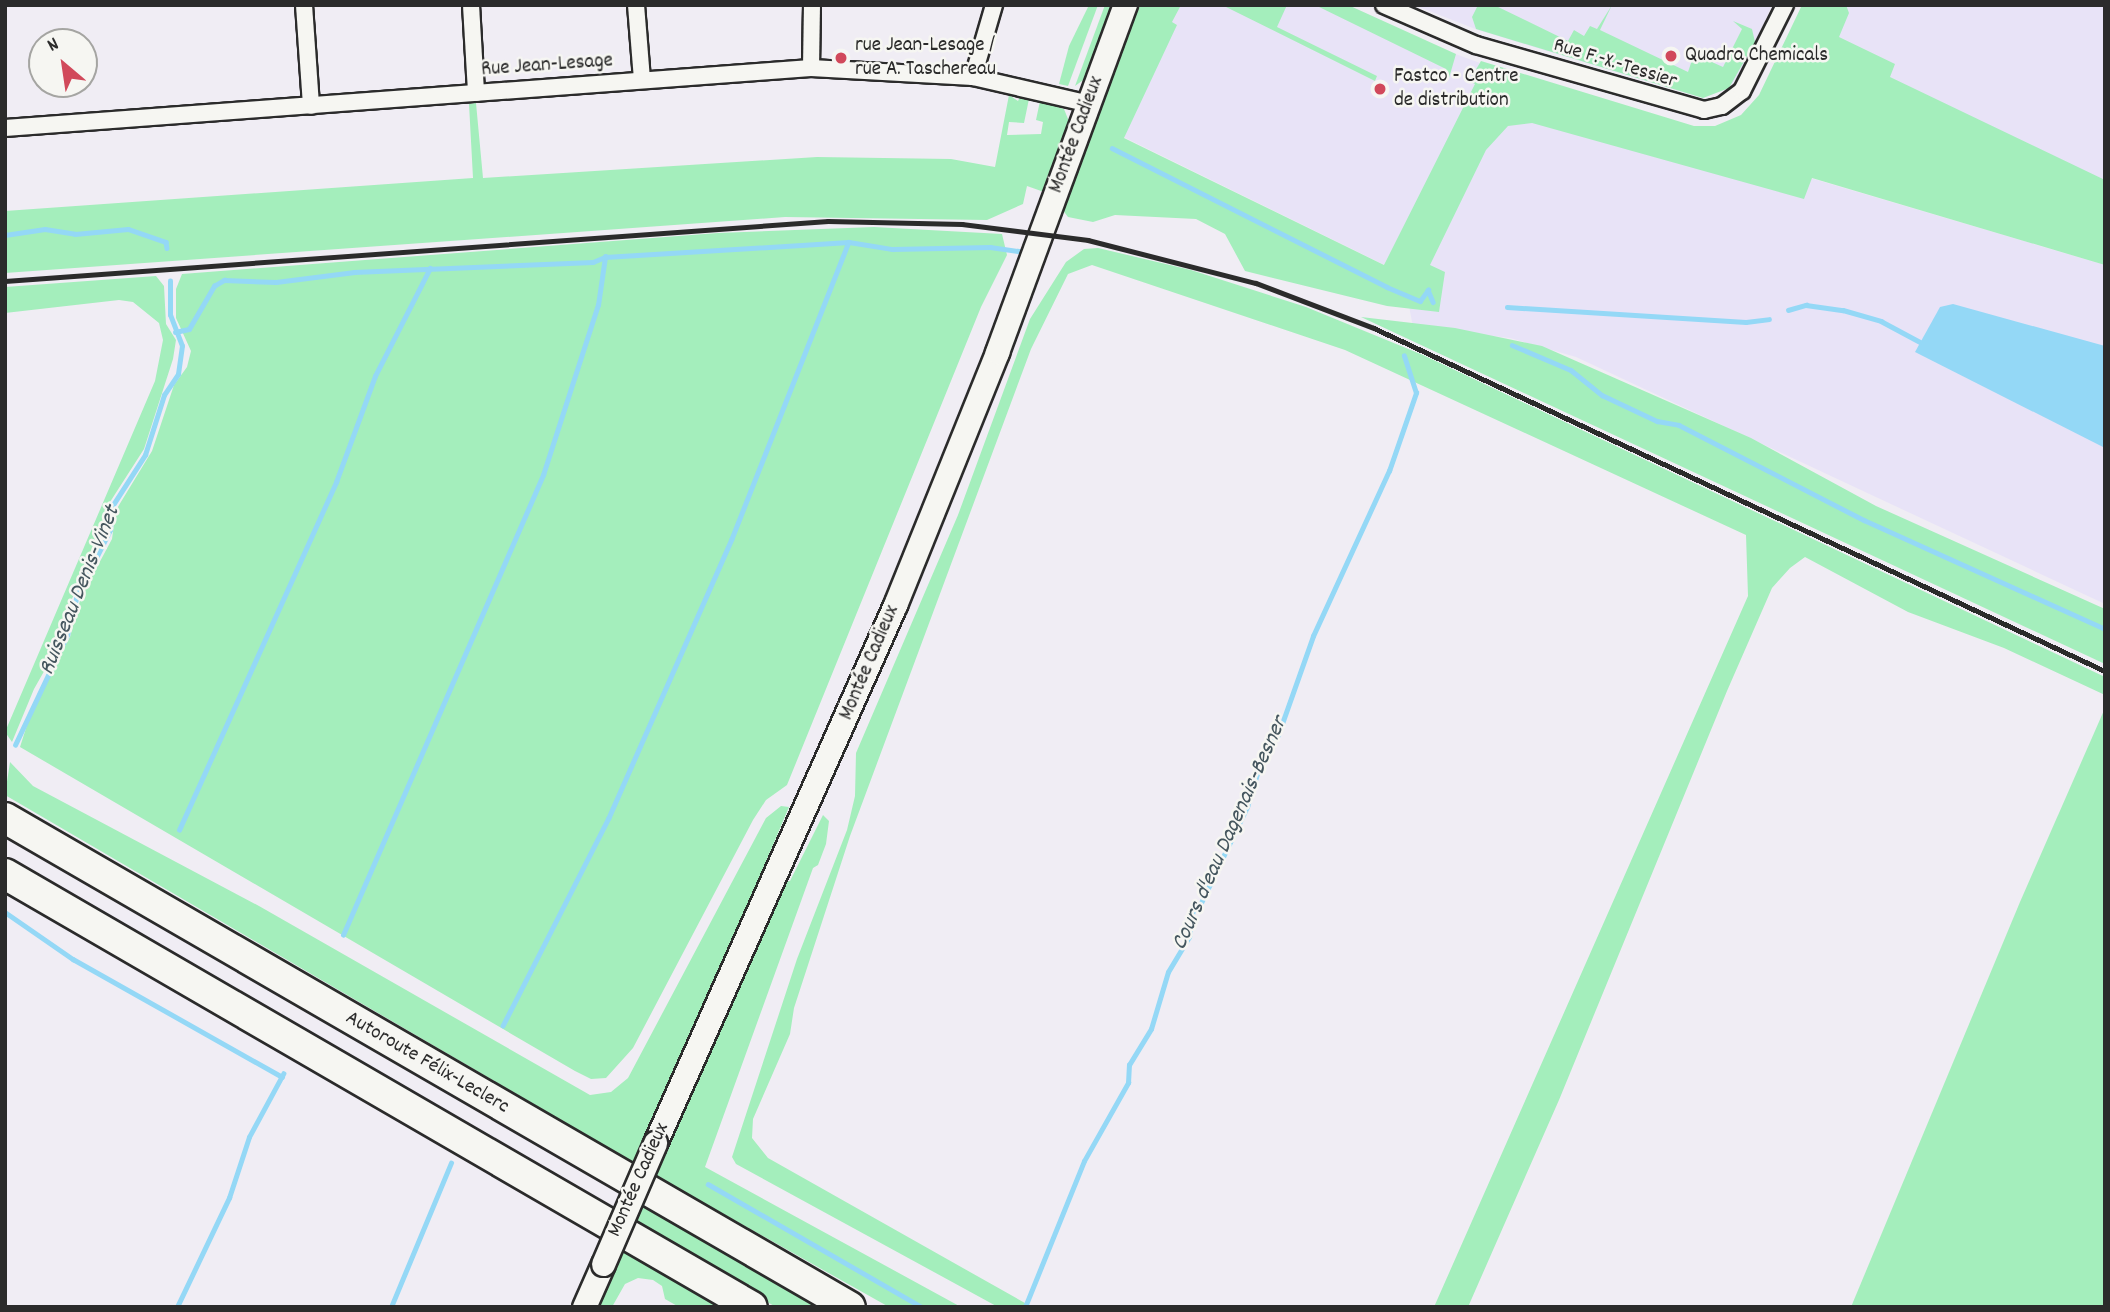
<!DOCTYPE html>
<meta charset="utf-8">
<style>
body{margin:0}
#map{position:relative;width:2110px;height:1312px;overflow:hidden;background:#f0edf4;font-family:Dekko,sans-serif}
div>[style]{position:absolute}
.built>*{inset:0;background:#e8e3f7}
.green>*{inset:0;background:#a4eebc}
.water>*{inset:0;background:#94d8f6}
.stream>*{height:4.5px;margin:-2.25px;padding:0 2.25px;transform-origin:2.25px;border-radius:2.25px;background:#94d8f6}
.roads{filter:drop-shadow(2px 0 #2b2b2b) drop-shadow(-2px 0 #2b2b2b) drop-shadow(0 2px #2b2b2b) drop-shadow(0 -2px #2b2b2b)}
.street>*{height:16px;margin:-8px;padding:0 8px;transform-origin:8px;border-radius:8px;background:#f6f6f2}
.secondary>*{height:23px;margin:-11.5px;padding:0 11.5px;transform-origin:11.5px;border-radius:11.5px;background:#f6f6f2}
.highway>*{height:30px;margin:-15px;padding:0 15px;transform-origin:15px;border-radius:15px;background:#f6f6f2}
.rail>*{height:4.5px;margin:-2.25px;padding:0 2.25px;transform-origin:2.25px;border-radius:2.25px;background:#2b2b2b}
.bridges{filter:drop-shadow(2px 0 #2b2b2b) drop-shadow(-2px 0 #2b2b2b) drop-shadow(0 2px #2b2b2b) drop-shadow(0 -2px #2b2b2b)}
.secondary-bridge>*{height:23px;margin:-11.5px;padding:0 11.5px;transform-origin:11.5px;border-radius:11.5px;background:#f6f6f2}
.dots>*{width:19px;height:19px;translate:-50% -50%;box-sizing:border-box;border:4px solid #f6f6f2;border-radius:50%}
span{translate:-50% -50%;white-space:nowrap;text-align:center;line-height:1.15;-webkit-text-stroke:5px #f6f6f2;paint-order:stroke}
.poi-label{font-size:21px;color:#2b2b2b}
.left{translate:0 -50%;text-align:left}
.street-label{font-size:21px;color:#2b2b2b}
.water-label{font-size:23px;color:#45565e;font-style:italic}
.frame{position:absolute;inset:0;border:7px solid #2b2b2b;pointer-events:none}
.north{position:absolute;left:28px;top:28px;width:70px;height:70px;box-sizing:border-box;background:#f6f6f2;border:2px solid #a5a5a2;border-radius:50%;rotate:331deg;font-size:19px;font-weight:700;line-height:28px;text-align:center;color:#2b2b2b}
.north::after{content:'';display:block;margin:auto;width:24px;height:32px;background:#d1495b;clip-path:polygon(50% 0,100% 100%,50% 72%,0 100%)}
</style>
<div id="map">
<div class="built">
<i style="clip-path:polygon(1136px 5px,1348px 5px,1439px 48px,1729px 154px,2105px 265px,2105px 604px,1576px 357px,1510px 338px,1413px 327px,1403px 274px,1093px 122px)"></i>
<i style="clip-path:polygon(1414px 5px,1772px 5px,1741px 73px,1729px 88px,1703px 98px,1478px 30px)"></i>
<i style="clip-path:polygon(1802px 5px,2105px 5px,2105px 193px,1828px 68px)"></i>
</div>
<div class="green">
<i style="clip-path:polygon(1089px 5px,1098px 5px,1068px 86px,1059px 84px,1069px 46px)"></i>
<i style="clip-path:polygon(1105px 5px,1114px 5px,1086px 78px,1075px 86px)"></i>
<i style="clip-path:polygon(1136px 5px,1181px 5px,1172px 22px,1177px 25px,1124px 138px,1384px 265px,1475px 84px,1469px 81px,1481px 61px,1694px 126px,1715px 126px,1741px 115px,1759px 95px,1802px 5px,1846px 5px,1849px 13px,1839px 37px,1895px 64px,1890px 77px,2105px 180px,2105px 265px,1812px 178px,1804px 199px,1532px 123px,1508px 126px,1486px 150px,1430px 265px,1445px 272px,1439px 312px,1387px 306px,1245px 271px,1225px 234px,1196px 219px,1115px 215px,1093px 222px,1068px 217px,1062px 209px)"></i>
<i style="clip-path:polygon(1222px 5px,1287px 5px,1277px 27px,1377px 76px,1375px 81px)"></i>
<i style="clip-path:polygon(1315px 5px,1348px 5px,1456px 54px,1449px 78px,1443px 78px,1446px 69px)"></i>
<i style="clip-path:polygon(1478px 5px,1494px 5px,1568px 41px,1574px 30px,1584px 36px,1590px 26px,1597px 29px,1612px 5px,1600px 30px,1688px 72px,1694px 54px,1723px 67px,1742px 29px,1733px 21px,1752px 29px,1755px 42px,1729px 88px,1703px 98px,1476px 29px,1472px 17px)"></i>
<i style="clip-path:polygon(1009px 95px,1018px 101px,1020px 97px,1029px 99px,1024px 123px,1009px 122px,1007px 135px,1041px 134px,1043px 122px,1036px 120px,1040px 101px,1064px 109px,1070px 124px,1044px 192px,1027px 186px,1023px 204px,987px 220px,785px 217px,5px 273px,5px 211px,473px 178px,469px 104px,476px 103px,483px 178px,817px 157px,951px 159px,995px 167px)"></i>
<i style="clip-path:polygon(874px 227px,1002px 234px,1007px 255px,981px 307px,787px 785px,766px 800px,753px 820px,633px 1048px,606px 1078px,591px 1079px,575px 1071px,20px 747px,34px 703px,70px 637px,81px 597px,112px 539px,116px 510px,152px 451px,174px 385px,187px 367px,191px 351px,176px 318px,176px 289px,182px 274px,718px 233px)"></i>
<i style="clip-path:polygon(1098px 248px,1191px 270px,1306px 307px,1423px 355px,2105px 677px,2105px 695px,2004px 648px,1908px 612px,1805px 557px,1790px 568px,1772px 588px,1727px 691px,1559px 1100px,1468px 1307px,1434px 1307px,1748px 596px,1746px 535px,1345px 350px,1092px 265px,1068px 274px,1031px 349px,850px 836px,794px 1008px,790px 1034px,753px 1119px,752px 1138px,768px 1158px,1032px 1307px,998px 1307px,736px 1164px,732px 1157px,797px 959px,847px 830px,855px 796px,856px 753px,958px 515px,1030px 319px,1066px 262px,1084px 249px)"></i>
<i style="clip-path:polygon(156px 276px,164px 286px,166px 324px,176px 340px,173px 359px,144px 449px,110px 502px,100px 545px,66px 610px,63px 638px,34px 689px,12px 742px,5px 732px,155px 381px,163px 340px,159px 323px,133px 302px,119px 300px,5px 313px,5px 287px)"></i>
<i style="clip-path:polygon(1361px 317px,1455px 328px,1542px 346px,1751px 438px,1876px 506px,2105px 609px,2105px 664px)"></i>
<i style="clip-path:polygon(2105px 708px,2105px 1307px,1851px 1307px,2020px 902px)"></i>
<i style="clip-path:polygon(10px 762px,33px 786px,259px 906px,590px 1095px,611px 1092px,628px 1078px,766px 818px,781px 806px,789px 807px,638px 1165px,5px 795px)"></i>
<i style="clip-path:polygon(823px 815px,829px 821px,826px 844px,818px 865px,813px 868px,705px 1167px,961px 1307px,889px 1307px,656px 1176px,784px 881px,790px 881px)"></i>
<i style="clip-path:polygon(645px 1200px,829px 1307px,776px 1307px,634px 1225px)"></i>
<i style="clip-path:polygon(625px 1249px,725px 1307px,679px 1307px,665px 1299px,662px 1286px,653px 1280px,638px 1278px,625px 1284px,612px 1307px,597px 1307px)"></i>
</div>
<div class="water">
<i style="clip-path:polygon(1953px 304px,2105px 346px,2105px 448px,1915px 352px,1940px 307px)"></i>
</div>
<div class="stream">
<i style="left:1112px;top:148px;width:308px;rotate:26.8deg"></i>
<i style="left:1387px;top:287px;width:36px;rotate:23deg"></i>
<i style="left:1420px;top:301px;width:14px;rotate:-54deg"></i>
<i style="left:1428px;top:290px;width:13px;rotate:67deg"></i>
<i style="left:5px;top:235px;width:40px;rotate:-8.5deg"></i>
<i style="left:45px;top:229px;width:30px;rotate:9deg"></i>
<i style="left:75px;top:234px;width:53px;rotate:-5.4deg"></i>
<i style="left:128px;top:229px;width:40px;rotate:18.9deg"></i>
<i style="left:166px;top:242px;width:6px;rotate:81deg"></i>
<i style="left:849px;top:242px;width:44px;rotate:9.2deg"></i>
<i style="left:892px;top:249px;width:98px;rotate:-1.2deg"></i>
<i style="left:990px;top:247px;width:36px;rotate:8deg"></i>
<i style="left:1507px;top:307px;width:239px;rotate:3.6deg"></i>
<i style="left:1746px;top:322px;width:23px;rotate:-7deg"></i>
<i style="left:1788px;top:310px;width:19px;rotate:-16deg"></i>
<i style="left:1806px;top:305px;width:37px;rotate:8deg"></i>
<i style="left:1843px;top:310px;width:40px;rotate:16deg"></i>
<i style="left:1881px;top:321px;width:44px;rotate:28.3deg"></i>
<i style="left:175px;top:332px;width:14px;rotate:-12deg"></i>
<i style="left:189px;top:329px;width:50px;rotate:-59.8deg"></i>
<i style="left:214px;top:286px;width:12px;rotate:-31deg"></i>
<i style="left:224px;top:280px;width:52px;rotate:2.2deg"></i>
<i style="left:276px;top:282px;width:79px;rotate:-7.3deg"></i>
<i style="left:354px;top:272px;width:239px;rotate:-2.4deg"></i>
<i style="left:593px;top:262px;width:13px;rotate:-23deg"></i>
<i style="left:1512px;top:345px;width:64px;rotate:23deg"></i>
<i style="left:1571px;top:370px;width:40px;rotate:39deg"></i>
<i style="left:1602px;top:395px;width:61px;rotate:25.3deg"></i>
<i style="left:1657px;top:421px;width:22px;rotate:10deg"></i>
<i style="left:1679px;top:425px;width:208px;rotate:27.2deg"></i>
<i style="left:1864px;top:520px;width:265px;rotate:24.3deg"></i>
<i style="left:15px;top:745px;width:122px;rotate:-64.7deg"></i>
<i style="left:67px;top:635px;width:38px;rotate:-76deg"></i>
<i style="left:76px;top:598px;width:76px;rotate:-63.4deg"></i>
<i style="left:110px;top:530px;width:22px;rotate:-87deg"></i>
<i style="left:111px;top:508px;width:63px;rotate:-57.3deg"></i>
<i style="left:145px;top:455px;width:63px;rotate:-72.4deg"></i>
<i style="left:164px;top:395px;width:25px;rotate:-56deg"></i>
<i style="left:178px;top:374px;width:28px;rotate:-82deg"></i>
<i style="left:182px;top:346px;width:33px;rotate:-111deg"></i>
<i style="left:170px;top:315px;width:34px;rotate:-90deg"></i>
<i style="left:179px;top:830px;width:382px;rotate:-65.7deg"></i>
<i style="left:336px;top:482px;width:113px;rotate:-69.8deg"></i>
<i style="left:375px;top:376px;width:121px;rotate:-63deg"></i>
<i style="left:5px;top:912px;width:83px;rotate:34.7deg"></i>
<i style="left:73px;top:959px;width:240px;rotate:29.4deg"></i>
<i style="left:343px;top:935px;width:502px;rotate:-66.5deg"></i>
<i style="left:543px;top:475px;width:179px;rotate:-72.1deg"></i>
<i style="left:598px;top:305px;width:49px;rotate:-81.7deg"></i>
<i style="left:605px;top:257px;width:244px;rotate:-3.5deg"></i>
<i style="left:849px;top:242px;width:319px;rotate:111.5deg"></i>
<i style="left:732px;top:539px;width:305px;rotate:113.8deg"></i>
<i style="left:609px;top:818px;width:233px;rotate:117deg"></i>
<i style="left:708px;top:1184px;width:247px;rotate:29.9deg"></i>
<i style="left:177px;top:1307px;width:121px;rotate:-64.5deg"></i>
<i style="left:229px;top:1198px;width:64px;rotate:-71.8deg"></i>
<i style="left:249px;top:1137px;width:72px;rotate:-61.6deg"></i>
<i style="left:391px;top:1307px;width:156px;rotate:-67.4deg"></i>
<i style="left:1025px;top:1307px;width:157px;rotate:-68deg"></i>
<i style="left:1084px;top:1161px;width:90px;rotate:-60.6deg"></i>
<i style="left:1128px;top:1083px;width:18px;rotate:-87deg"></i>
<i style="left:1129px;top:1065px;width:42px;rotate:-58.6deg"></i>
<i style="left:1151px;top:1029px;width:59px;rotate:-73.4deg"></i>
<i style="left:1168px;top:972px;width:41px;rotate:-59deg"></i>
<i style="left:1189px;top:937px;width:27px;rotate:-82deg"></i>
<i style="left:1193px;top:910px;width:9px;rotate:-36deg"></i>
<i style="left:1200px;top:905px;width:109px;rotate:-64.4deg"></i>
<i style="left:1247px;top:807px;width:59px;rotate:-73.1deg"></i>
<i style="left:1264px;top:751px;width:21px;rotate:-49deg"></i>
<i style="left:1278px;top:735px;width:105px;rotate:-70.5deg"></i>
<i style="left:1313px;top:636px;width:182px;rotate:-65.3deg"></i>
<i style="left:1389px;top:471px;width:83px;rotate:-70.9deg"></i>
<i style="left:1416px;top:393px;width:39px;rotate:-108deg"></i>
</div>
<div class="roads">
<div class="street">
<i style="left:304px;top:5px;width:101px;rotate:86deg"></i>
<i style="left:471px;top:5px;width:88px;rotate:86.7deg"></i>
<i style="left:636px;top:5px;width:75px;rotate:85.4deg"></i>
<i style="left:1384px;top:5px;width:100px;rotate:23.5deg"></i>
<i style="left:1476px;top:45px;width:237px;rotate:15.9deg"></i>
<i style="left:1704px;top:110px;width:18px;rotate:-13deg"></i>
<i style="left:1722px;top:106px;width:25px;rotate:-37deg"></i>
<i style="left:1742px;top:91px;width:96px;rotate:-63.4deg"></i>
<i style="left:811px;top:68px;width:63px;rotate:-89.1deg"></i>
<i style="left:973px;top:77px;width:75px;rotate:-73.7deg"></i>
<i style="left:5px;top:128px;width:808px;rotate:-4.26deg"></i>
<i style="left:811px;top:68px;width:162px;rotate:3.2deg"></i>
<i style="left:973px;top:77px;width:120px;rotate:13deg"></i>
</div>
<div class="secondary">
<i style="left:655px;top:1143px;width:589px;rotate:-65.96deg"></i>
<i style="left:895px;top:605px;width:273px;rotate:-68deg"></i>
<i style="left:997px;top:352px;width:370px;rotate:-69.8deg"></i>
<i style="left:584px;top:1307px;width:47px;rotate:-66.2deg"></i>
</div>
<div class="highway">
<i style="left:5px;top:818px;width:976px;rotate:30.06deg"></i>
<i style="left:5px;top:874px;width:863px;rotate:30.1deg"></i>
</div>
</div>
<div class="rail">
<i style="left:5px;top:281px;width:825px;rotate:-4.17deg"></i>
<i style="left:828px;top:221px;width:134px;rotate:1.3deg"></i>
<i style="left:962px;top:224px;width:127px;rotate:7.2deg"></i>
<i style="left:1088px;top:240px;width:173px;rotate:14.4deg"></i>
<i style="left:1256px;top:283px;width:126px;rotate:20.9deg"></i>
<i style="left:1374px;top:328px;width:807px;rotate:25.14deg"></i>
</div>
<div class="bridges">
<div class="secondary-bridge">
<i style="left:603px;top:1264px;width:132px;rotate:-66.7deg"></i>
</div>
</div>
<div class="dots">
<i style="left:1671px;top:56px;background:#d1495b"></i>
<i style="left:841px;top:58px;background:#d1495b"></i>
<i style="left:1380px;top:89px;background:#d1495b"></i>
</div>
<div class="poi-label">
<span class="left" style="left:855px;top:58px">rue Jean-Lesage /<br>rue A. Taschereau</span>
<span class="left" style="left:1685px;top:56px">Quadra Chemicals</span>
<span class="left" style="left:1394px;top:89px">Fastco - Centre<br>de distribution</span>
</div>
<div class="street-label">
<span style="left:1615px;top:64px;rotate:17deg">Rue F.-X.-Tessier</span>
<span style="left:547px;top:66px;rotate:-4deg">Rue Jean-Lesage</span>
<span style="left:1077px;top:135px;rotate:-70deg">Montée Cadieux</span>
<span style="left:870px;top:663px;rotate:-67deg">Montée Cadieux</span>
<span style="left:427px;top:1063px;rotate:30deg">Autoroute Félix-Leclerc</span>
<span style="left:639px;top:1180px;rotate:-66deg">Montée Cadieux</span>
</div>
<div class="water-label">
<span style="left:81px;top:591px;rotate:-68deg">Ruisseau Denis-Vinet</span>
<span style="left:1231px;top:834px;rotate:-66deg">Cours d'eau Dagenais-Besner</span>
</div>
<div class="frame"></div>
<div class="north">N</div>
</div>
